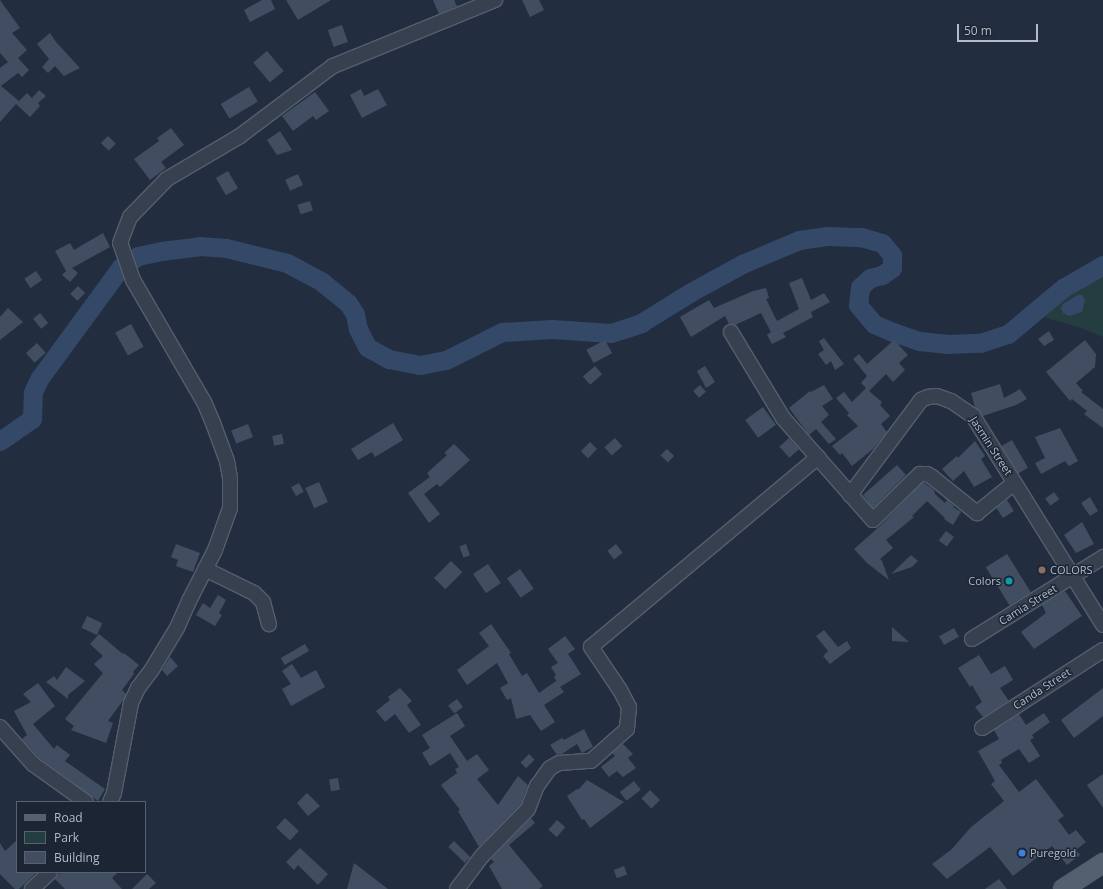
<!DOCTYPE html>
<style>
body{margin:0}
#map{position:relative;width:1103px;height:889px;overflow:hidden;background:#222e40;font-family:"Open Sans",sans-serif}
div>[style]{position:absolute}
.green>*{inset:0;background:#243d41}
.water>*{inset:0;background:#344968}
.river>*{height:19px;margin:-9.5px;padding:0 9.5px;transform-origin:9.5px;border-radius:9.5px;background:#344968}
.building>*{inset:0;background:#414e62;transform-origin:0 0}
.roads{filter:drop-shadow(1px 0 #545e6d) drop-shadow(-1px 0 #545e6d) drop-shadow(0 1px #545e6d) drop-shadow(0 -1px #545e6d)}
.minor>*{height:14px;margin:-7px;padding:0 7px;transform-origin:7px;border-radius:7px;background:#36404f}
.major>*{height:18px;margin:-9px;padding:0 9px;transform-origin:9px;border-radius:9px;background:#545f70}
.dots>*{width:11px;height:11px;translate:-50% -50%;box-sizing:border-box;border:2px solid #1b2534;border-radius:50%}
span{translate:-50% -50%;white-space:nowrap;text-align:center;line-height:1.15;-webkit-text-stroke:3px #1b2534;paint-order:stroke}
.street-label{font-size:11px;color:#b2bbca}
.poi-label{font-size:11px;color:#b2bbca}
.left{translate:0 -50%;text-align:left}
.right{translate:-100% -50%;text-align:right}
.legend{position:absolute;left:16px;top:801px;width:130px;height:72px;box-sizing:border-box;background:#1b2534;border:1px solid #576170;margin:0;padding:5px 7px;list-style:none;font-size:12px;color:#b2bbca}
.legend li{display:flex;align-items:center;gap:8px;height:20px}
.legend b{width:20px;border:1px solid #576170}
.scale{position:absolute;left:957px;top:24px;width:81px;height:18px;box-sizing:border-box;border:2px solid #b2bbca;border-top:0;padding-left:5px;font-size:12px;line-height:14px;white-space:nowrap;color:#b2bbca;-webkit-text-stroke:3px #1b2534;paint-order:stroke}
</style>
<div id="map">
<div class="green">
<i style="clip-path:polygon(1103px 269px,1103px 337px,1081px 328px,1044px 317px,1049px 306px,1059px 296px)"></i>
</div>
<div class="water">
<i style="clip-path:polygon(1082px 295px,1085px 300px,1082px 312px,1069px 316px,1063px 313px,1061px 308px,1063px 304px,1078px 295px)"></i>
</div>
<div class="river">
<i style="left:0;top:441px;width:39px;rotate:-35deg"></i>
<i style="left:32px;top:419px;width:27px;rotate:-88deg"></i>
<i style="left:33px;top:392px;width:14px;rotate:-65deg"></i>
<i style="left:39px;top:379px;width:139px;rotate:-53.8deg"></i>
<i style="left:121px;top:267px;width:20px;rotate:-33deg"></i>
<i style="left:138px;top:256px;width:24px;rotate:-12deg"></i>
<i style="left:161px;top:251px;width:38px;rotate:-7deg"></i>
<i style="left:199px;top:246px;width:27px;rotate:4deg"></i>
<i style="left:226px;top:248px;width:63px;rotate:13.8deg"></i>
<i style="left:287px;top:263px;width:40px;rotate:28deg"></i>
<i style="left:322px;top:282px;width:33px;rotate:39deg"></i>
<i style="left:348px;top:303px;width:13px;rotate:58deg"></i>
<i style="left:355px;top:314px;width:15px;rotate:79deg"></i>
<i style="left:358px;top:329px;width:20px;rotate:63deg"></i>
<i style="left:367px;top:347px;width:25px;rotate:29deg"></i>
<i style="left:389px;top:359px;width:32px;rotate:11deg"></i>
<i style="left:420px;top:365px;width:26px;rotate:-11deg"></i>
<i style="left:446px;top:360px;width:63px;rotate:-26.6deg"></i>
<i style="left:502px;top:332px;width:50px;rotate:-3.4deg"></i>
<i style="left:552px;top:329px;width:59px;rotate:3.9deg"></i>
<i style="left:611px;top:333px;width:32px;rotate:-18deg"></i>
<i style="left:641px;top:323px;width:59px;rotate:-31.8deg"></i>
<i style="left:691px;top:292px;width:58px;rotate:-28.8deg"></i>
<i style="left:742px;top:264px;width:62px;rotate:-22.8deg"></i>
<i style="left:799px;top:240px;width:29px;rotate:-8deg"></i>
<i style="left:828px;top:236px;width:33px;rotate:2deg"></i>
<i style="left:861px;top:237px;width:22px;rotate:16deg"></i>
<i style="left:882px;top:243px;width:16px;rotate:50deg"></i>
<i style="left:892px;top:255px;width:13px;rotate:90deg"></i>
<i style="left:892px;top:268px;width:12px;rotate:145deg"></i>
<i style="left:882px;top:275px;width:12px;rotate:166deg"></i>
<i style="left:870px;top:278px;width:13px;rotate:138deg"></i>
<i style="left:860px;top:287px;width:18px;rotate:96deg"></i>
<i style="left:858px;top:305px;width:25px;rotate:50deg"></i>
<i style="left:874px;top:324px;width:21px;rotate:23deg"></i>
<i style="left:893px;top:332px;width:28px;rotate:19deg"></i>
<i style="left:919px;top:341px;width:27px;rotate:6deg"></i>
<i style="left:946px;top:344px;width:34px;rotate:-2deg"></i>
<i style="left:980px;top:343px;width:29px;rotate:-18deg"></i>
<i style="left:1008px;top:334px;width:72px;rotate:-39.9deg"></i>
<i style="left:1063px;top:288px;width:46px;rotate:-29.9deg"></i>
</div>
<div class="building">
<i style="clip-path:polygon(0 0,20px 28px,12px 33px,27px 50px,18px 58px,29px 70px,22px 77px,18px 73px,1px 86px,19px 101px,27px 93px,32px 98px,39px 90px,46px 96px,38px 103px,40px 106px,30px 117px,16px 104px,0 122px,0 68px,8px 62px,0 53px)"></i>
<i style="clip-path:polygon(262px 0,271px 0,275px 9px,250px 22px,244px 10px)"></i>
<i style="clip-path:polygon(286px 0,331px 0,298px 20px)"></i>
<i style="clip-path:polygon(433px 0,454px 0,457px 6px,439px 14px)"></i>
<i style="clip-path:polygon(522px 0,539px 0,544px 10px,530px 17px)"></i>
<i style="left:342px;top:25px;width:18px;height:15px;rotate:71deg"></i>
<i style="clip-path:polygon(50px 33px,56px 42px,80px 68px,64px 76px,55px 66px,48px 73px,42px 67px,49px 59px,37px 44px)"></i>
<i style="left:267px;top:51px;width:26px;height:18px;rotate:50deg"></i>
<i style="left:249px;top:87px;width:17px;height:33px;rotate:59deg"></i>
<i style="clip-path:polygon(361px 89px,364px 96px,378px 89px,387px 105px,362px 118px,350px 95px)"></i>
<i style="clip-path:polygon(315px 92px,329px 111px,316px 120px,313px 116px,293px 131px,282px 116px)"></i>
<i style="clip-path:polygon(171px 128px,184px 145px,161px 162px,166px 168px,150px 180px,134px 159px,159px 141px,157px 138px)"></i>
<i style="clip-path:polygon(280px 131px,292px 150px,277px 155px,267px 140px)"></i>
<i style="left:108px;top:136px;width:11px;height:10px;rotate:45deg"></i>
<i style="left:228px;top:171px;width:20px;height:14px;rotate:60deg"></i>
<i style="left:298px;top:174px;width:12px;height:14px;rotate:66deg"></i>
<i style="left:310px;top:201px;width:10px;height:13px;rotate:73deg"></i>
<i style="clip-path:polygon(103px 233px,110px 247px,72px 268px,78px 273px,70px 282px,62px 275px,66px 271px,55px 251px,70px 243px,74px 250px)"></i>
<i style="left:36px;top:271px;width:11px;height:14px;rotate:56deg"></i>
<i style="clip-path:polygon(802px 278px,811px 300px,824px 293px,830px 302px,811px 312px,813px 317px,783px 333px,786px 337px,772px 344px,767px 335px,771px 332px,761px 313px,735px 325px,729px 324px,725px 316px,691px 337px,680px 317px,709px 300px,714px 308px,753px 291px,766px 288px,769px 298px,766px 299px,777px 321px,799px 309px,789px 283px)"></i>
<i style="left:78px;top:286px;width:10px;height:11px;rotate:45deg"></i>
<i style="clip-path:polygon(8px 308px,23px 322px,0 340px,0 317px)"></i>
<i style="left:40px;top:313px;width:13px;height:9px;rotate:51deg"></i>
<i style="left:131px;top:324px;width:26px;height:18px;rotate:61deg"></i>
<i style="clip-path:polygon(1049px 331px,1054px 340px,1044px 346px,1038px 339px)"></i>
<i style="clip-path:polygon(824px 338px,844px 364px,835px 370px,831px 361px,826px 365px,818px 354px,824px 350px,819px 341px)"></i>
<i style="left:605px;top:340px;width:15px;height:21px;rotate:62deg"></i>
<i style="clip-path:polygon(894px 340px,908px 355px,899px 363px,905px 370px,893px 382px,886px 374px,869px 391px,882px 402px,880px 405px,890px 416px,881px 424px,887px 432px,873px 449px,852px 466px,842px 453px,840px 455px,832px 446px,858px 426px,847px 415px,849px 413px,836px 398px,844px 392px,852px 402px,866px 388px,867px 389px,861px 383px,867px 376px,853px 359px,859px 354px,867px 364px)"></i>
<i style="clip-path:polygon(1085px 340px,1096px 354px,1095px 367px,1076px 383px,1083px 391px,1081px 392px,1103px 409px,1103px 428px,1084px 414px,1087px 411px,1072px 399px,1070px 401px,1046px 372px)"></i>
<i style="left:37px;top:343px;width:13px;height:15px;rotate:48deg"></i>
<i style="left:595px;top:366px;width:11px;height:16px;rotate:49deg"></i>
<i style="clip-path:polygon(705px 366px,715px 382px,706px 388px,697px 371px)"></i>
<i style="clip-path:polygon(1000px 384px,1004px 398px,1020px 389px,1027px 399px,1016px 405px,983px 416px,975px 407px,971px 393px)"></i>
<i style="left:700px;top:385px;width:9px;height:9px;rotate:49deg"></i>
<i style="clip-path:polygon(824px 385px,833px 399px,822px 406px,829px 415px,821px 422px,836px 439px,829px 444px,816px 429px,809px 435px,789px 408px,810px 391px,811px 392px)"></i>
<i style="left:763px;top:407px;width:22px;height:22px;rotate:54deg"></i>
<i style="clip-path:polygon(393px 423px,403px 440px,375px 457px,372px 452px,358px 460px,351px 449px)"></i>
<i style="left:248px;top:424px;width:14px;height:18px;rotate:69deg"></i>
<i style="clip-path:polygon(1060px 428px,1078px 461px,1069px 466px,1065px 461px,1041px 474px,1035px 463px,1045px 458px,1035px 437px)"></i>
<i style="left:282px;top:434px;width:10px;height:10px;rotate:79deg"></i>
<i style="left:615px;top:438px;width:11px;height:14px;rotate:49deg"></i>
<i style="left:789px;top:438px;width:15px;height:13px;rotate:48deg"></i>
<i style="left:1012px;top:440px;width:32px;height:12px;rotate:60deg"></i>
<i style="clip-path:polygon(975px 441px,985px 456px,981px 459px,992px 477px,974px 487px,964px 471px,953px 481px,942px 469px,957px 456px,958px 458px)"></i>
<i style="left:590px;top:442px;width:10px;height:13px;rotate:45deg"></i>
<i style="clip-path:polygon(454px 444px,470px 460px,440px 487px,437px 484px,424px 494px,440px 514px,429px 523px,408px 493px,430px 477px,427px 473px,447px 455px,444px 453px)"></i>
<i style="left:667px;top:449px;width:10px;height:9px;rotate:45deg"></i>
<i style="clip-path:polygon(897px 465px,906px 475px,873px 508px,863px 495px)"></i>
<i style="left:319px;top:482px;width:22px;height:15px;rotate:66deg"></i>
<i style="clip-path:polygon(923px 482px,934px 490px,935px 494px,945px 503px,947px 500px,954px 506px,953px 507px,961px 512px,953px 525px,944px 519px,945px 518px,927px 501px,912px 516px,914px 517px,886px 540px,893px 548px,880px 559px,882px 561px,889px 580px,867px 563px,854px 549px,880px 526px)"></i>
<i style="left:299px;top:483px;width:10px;height:9px;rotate:61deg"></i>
<i style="left:1054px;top:492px;width:9px;height:11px;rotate:54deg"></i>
<i style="clip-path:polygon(1090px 497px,1098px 511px,1090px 516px,1081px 503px)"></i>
<i style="left:1007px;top:500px;width:13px;height:13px;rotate:58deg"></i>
<i style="clip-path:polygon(1082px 522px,1094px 544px,1076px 553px,1064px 535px)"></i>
<i style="left:946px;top:531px;width:10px;height:12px;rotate:37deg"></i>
<i style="clip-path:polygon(176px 544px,200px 553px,193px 572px,176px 566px,178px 560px,171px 557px)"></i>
<i style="left:466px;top:544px;width:12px;height:7px;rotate:70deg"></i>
<i style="left:616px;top:544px;width:11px;height:11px;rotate:52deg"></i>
<i style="left:1007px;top:554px;width:45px;height:25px;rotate:58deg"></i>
<i style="clip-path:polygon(911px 555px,918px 561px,912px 567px,891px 574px)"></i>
<i style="left:451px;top:561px;width:16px;height:24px;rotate:45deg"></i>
<i style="left:488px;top:564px;width:23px;height:18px;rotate:56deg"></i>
<i style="left:520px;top:569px;width:24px;height:16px;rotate:55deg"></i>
<i style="clip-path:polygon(1065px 591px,1082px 616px,1034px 649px,1021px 632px,1046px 613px,1042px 605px)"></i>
<i style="clip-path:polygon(218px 595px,226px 600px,219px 613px,222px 615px,215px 626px,196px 615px,203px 603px,210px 608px)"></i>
<i style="left:87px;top:616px;width:17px;height:13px;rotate:25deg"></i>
<i style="clip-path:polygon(491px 624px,511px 653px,509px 654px,522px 676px,527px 673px,539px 693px,556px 681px,557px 682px,554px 677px,556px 675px,551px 667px,558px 663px,548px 649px,565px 636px,575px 649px,568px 654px,581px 674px,560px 687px,564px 692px,544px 705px,555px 722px,541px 731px,530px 715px,516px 719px,511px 698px,507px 700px,500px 688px,508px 683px,497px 663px,467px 685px,457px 670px,489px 646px,479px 633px)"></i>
<i style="clip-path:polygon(892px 627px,909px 642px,892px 641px)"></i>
<i style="left:954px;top:628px;width:10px;height:17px;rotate:61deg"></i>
<i style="clip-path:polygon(824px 630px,838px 647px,847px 641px,851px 648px,830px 664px,823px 656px,828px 651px,816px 636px)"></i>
<i style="clip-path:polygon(99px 634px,123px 654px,124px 653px,139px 665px,133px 672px,134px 674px,122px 690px,126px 694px,124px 699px,108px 721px,113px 723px,106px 743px,71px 730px,74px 726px,65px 719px,103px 673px,94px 664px,103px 656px,90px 644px)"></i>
<i style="left:305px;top:644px;width:8px;height:28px;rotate:60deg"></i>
<i style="clip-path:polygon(979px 655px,991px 674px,1005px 666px,1013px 680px,1000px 688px,1009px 701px,983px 717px,975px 707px,982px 702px,972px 685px,970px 687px,958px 668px)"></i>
<i style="clip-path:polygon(170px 657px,178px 666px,167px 676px,162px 670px)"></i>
<i style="clip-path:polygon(292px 664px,301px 678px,316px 670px,325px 687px,291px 706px,282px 689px,291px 684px,282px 671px)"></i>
<i style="clip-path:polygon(66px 667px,85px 681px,68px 695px,68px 699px,46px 682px,54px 676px,57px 680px)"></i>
<i style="clip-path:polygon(38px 683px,55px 706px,33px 724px,54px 749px,57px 745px,70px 755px,65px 761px,105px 789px,98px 801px,38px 757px,22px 739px,27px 735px,14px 711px,31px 702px,23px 694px)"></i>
<i style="clip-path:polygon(400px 688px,412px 701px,407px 705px,421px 725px,409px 733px,395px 714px,385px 722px,376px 711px,390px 700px,388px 697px)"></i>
<i style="clip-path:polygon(1103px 688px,1103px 716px,1074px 738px,1061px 720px)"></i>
<i style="left:457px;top:699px;width:10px;height:11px;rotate:53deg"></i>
<i style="clip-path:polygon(457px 713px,465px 726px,450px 736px,467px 761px,477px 754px,489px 770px,477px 779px,498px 805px,518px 776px,528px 785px,521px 804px,479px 847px,458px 811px,460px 810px,441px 785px,457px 773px,455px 769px,459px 767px,450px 753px,430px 766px,422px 753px,430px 748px,422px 735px)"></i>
<i style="clip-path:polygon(1044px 713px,1050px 722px,1032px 735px,1034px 738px,1030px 740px,1040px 756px,1029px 763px,1019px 749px,1001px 760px,1002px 763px,999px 765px,1019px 792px,1036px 779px,1064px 816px,1058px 820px,1069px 835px,1076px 830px,1086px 842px,1076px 850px,1080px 855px,1067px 865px,1052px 846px,1013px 876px,990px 847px,947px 879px,932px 864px,952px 849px,971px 827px,1004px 801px,991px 784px,995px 781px,978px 751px,999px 739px,994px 730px,1019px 714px,1026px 725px)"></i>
<i style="clip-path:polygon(584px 729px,593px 747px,582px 753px,577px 744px,562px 754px,557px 755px,550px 745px,562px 738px,564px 740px)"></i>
<i style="clip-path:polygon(623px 744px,633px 754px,628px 758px,636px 768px,623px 777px,617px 771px,609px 777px,601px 767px,615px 756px,612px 753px)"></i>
<i style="left:529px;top:754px;width:8px;height:12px;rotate:45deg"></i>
<i style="clip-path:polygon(1103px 774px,1103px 808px,1087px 785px)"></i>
<i style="left:338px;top:778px;width:12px;height:9px;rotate:81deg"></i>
<i style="clip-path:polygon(587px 780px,624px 802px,590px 828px,584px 819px,582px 820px,567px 796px,577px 789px,578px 790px)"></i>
<i style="left:634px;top:781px;width:11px;height:18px;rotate:52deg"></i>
<i style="left:650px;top:790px;width:14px;height:12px;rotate:45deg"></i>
<i style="clip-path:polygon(307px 793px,320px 806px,308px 816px,297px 803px)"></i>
<i style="left:285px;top:818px;width:19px;height:13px;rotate:43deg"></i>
<i style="clip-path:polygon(531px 818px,535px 823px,509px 845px,543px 886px,539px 889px,502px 889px,489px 866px,494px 862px,491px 859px)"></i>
<i style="left:557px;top:820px;width:11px;height:13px;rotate:41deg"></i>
<i style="clip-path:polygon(17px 840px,17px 872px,36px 872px,36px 873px,19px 889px,15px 889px,0 874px,0 843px,5px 851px)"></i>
<i style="left:454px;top:841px;width:23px;height:8px;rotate:45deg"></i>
<i style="clip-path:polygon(300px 848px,328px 874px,318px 885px,298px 865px,294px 870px,286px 862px)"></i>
<i style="clip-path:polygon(354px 863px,388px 889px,347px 889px)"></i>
<i style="left:624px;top:866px;width:9px;height:11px;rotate:69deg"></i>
<i style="clip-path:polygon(61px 872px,118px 872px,112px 878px,122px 889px,65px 889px,55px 879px)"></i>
<i style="clip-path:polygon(147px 874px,156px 883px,149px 889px,132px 889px)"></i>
<i style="clip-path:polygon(999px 879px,1007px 889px,985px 889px)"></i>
</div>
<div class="roads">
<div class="minor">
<i style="left:731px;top:332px;width:100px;rotate:58.8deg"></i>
<i style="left:783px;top:418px;width:136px;rotate:48.6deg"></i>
<i style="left:873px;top:520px;width:66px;rotate:-44.4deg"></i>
<i style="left:920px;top:474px;width:7px"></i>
<i style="left:927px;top:474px;width:6px;rotate:31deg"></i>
<i style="left:932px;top:477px;width:58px;rotate:38.7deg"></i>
<i style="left:977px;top:513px;width:48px;rotate:-39deg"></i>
<i style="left:850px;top:495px;width:119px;rotate:-53.2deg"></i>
<i style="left:921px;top:400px;width:8px;rotate:-23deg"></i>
<i style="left:928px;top:397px;width:9px;rotate:-6deg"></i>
<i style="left:937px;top:396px;width:15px;rotate:20deg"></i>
<i style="left:951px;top:401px;width:27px;rotate:34deg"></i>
<i style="left:973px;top:416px;width:246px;rotate:58.1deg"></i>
<i style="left:205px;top:569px;width:55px;rotate:26.1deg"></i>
<i style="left:254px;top:593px;width:13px;rotate:45deg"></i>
<i style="left:263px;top:602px;width:23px;rotate:75deg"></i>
<i style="left:972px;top:639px;width:155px;rotate:-32deg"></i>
<i style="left:0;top:727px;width:50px;rotate:48.3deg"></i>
<i style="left:33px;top:764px;width:65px;rotate:35.6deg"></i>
<i style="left:982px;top:728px;width:144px;rotate:-32.8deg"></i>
<i style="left:110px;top:802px;width:10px;rotate:-66deg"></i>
<i style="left:114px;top:793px;width:92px;rotate:-79.3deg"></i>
<i style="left:131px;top:703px;width:17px;rotate:-65deg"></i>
<i style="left:138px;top:688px;width:21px;rotate:-53deg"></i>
<i style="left:151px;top:671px;width:50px;rotate:-58.8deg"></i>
<i style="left:177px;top:628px;width:30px;rotate:-66deg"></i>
<i style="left:189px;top:601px;width:57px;rotate:-63deg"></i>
<i style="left:215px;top:550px;width:45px;rotate:-70.3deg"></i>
<i style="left:230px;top:508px;width:30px;rotate:-90deg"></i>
<i style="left:230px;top:478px;width:17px;rotate:-100deg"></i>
<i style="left:227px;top:461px;width:40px;rotate:-110.2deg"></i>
<i style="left:213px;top:423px;width:23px;rotate:-113deg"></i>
<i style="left:204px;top:402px;width:141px;rotate:-120.2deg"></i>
<i style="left:133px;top:280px;width:39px;rotate:-109deg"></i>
<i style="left:120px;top:243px;width:28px;rotate:-69deg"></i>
<i style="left:130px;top:217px;width:53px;rotate:-45.8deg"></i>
<i style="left:167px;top:179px;width:85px;rotate:-30.5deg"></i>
<i style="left:240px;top:136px;width:116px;rotate:-37deg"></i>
<i style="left:333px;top:66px;width:175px;rotate:-22.2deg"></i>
<i style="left:32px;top:889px;width:25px;rotate:-43deg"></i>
<i style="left:457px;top:889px;width:41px;rotate:-52.9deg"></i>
<i style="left:482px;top:856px;width:66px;rotate:-45.6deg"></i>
<i style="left:528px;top:809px;width:25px;rotate:-69deg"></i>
<i style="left:537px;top:786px;width:22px;rotate:-54deg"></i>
<i style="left:550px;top:768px;width:10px;rotate:-29deg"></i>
<i style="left:559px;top:763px;width:32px;rotate:-4deg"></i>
<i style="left:591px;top:761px;width:48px;rotate:-41.6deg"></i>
<i style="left:627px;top:729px;width:22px;rotate:-85deg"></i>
<i style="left:629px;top:707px;width:19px;rotate:-118deg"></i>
<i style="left:620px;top:690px;width:52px;rotate:-124deg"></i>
<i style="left:591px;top:647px;width:296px;rotate:-39.9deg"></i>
</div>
<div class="major">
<i style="left:1063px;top:889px;width:48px;rotate:-33deg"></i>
</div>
</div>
<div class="dots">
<i style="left:1042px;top:570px;background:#8d6e63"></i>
<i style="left:1009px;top:581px;background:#0f9aa8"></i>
<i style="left:1022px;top:853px;background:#3f7fe0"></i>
</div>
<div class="street-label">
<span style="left:991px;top:446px;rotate:57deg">Jasmin Street</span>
<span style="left:1028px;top:605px;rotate:-32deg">Camia Street</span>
<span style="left:1042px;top:689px;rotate:-33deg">Canda Street</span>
</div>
<div class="poi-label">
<span class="left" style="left:1050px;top:570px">COLORS</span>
<span class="right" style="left:1001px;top:581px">Colors</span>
<span class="left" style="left:1030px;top:853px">Puregold</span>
</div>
<ul class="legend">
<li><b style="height:5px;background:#545f70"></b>Road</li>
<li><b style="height:11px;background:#243d41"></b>Park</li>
<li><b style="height:11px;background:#414e62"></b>Building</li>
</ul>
<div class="scale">50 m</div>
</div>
